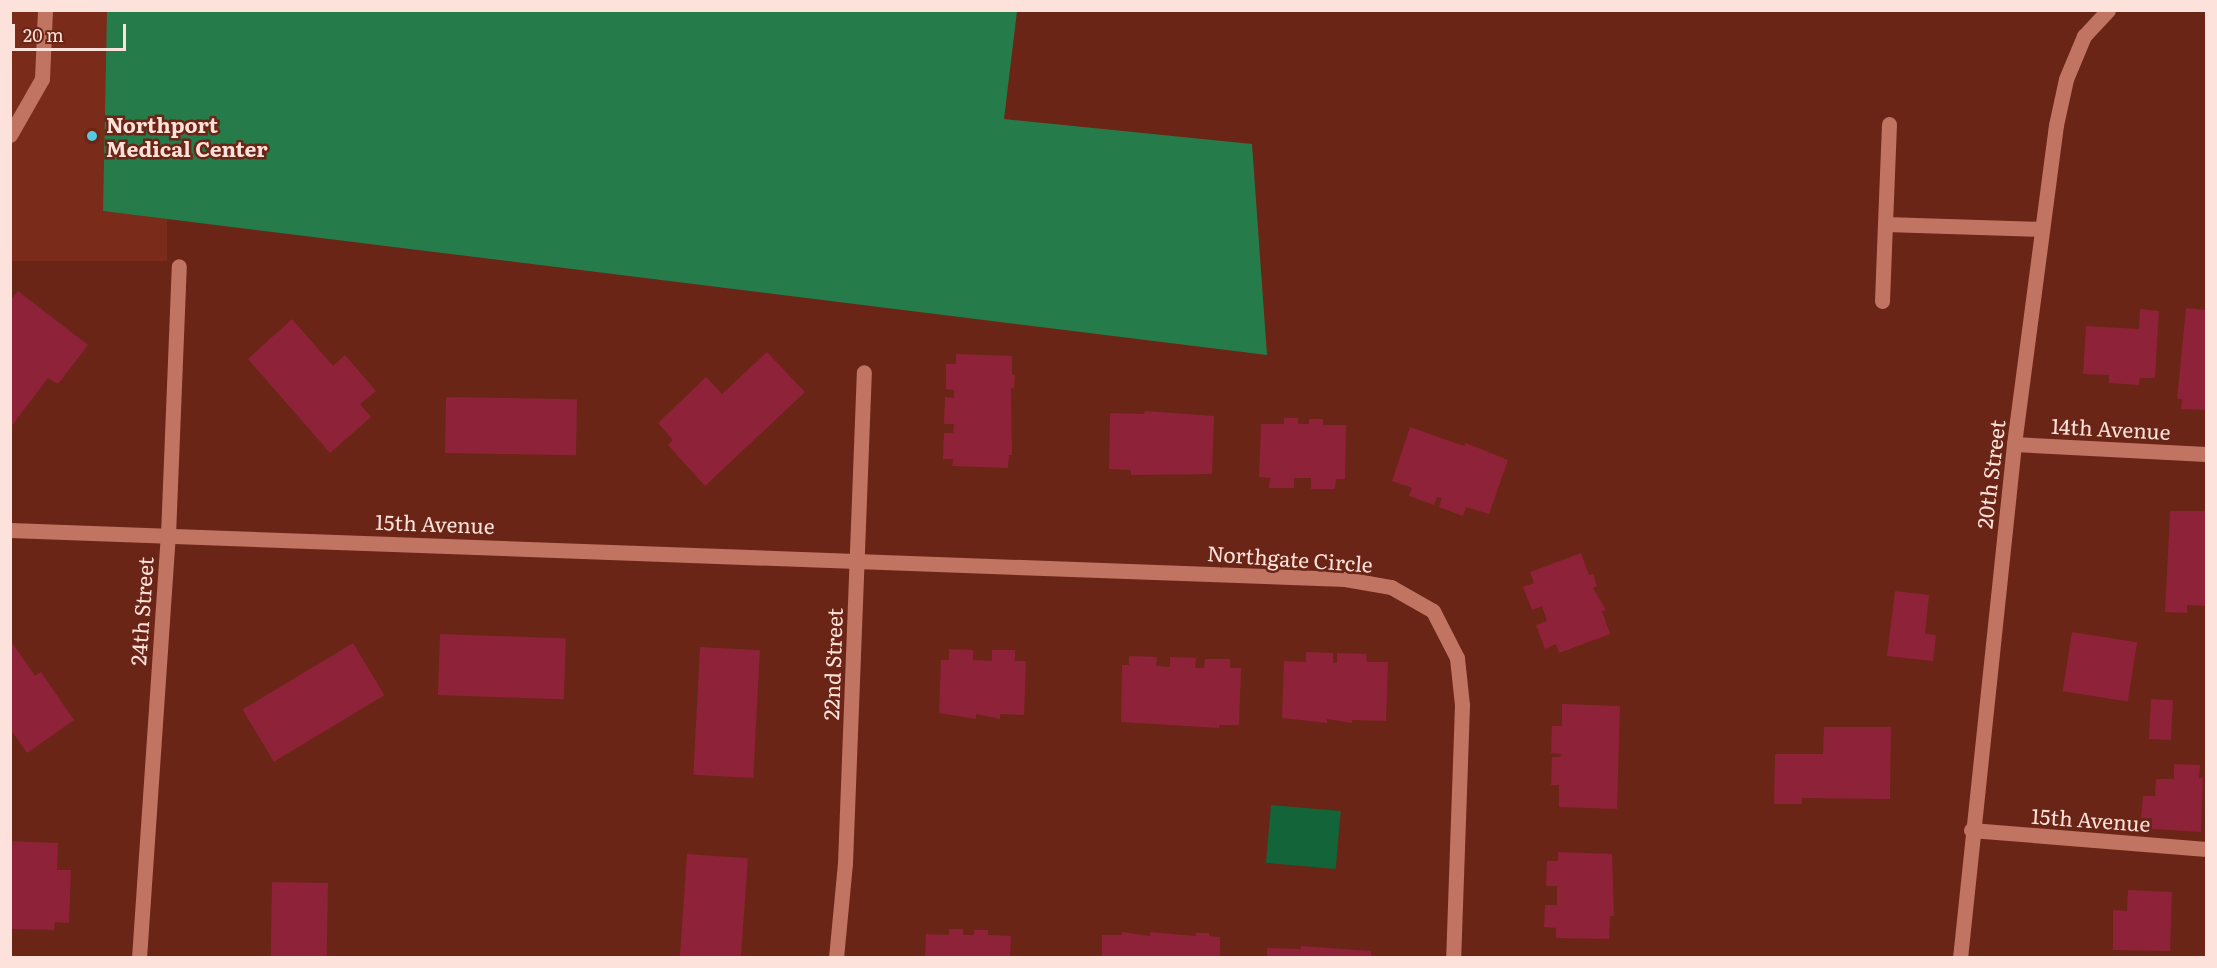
<!DOCTYPE html>
<style>
body{margin:0}
#map{position:relative;width:2217px;height:968px;overflow:hidden;background:#6a2516;font-family:Literata,serif}
div>[style]{position:absolute}
.built>*{inset:0;background:#7a2b1a;transform-origin:0 0}
.green>*{inset:0;background:#136438;transform-origin:0 0}
.forest>*{inset:0;background:#257c4a}
.building>*{inset:0;background:#8e2238;transform-origin:0 0}
.service>*{height:15px;margin:-7.5px;padding:0 7.5px;transform-origin:7.5px;border-radius:7.5px;background:#c27462}
.minor>*{height:15px;margin:-7.5px;padding:0 7.5px;transform-origin:7.5px;border-radius:7.5px;background:#c27462}
.tertiary>*{height:15px;margin:-7.5px;padding:0 7.5px;transform-origin:7.5px;border-radius:7.5px;background:#c27462}
.dots>*{width:16px;height:16px;translate:-50% -50%;box-sizing:border-box;border:3px solid #6a2516;border-radius:50%}
span{translate:-50% -50%;white-space:nowrap;text-align:center;line-height:1.15;-webkit-text-stroke:5px #6a2516;paint-order:stroke}
.poi-label{font-size:21px;color:#fde2db;font-weight:700}
.left{translate:0 -50%;text-align:left}
.street-label{font-size:21px;color:#fde2db}
.frame{position:absolute;inset:0;border:12px solid #fde2db;pointer-events:none}
.scale{position:absolute;left:12px;top:24px;width:114px;height:27px;box-sizing:border-box;border:3px solid #fde2db;border-top:0;padding-left:8px;font-size:18px;line-height:21px;white-space:nowrap;color:#fde2db;-webkit-text-stroke:4px #6a2516;paint-order:stroke}
</style>
<div id="map">
<div class="built">
<i style="left:11px;top:11px;width:156px;height:250px"></i>
</div>
<div class="green">
<i style="left:1271px;top:805px;width:70px;height:58px;rotate:5deg"></i>
</div>
<div class="forest">
<i style="clip-path:polygon(107px 11px,1017px 11px,1004px 119px,1252px 144px,1267px 355px,103px 211px)"></i>
</div>
<div class="building">
<i style="clip-path:polygon(18px 291px,88px 345px,58px 384px,48px 378px,10px 428px,10px 301px)"></i>
<i style="clip-path:polygon(2186px 308px,2206px 310px,2206px 410px,2181px 409px,2182px 399px,2177px 399px)"></i>
<i style="clip-path:polygon(2140px 309px,2159px 311px,2155px 378px,2140px 378px,2139px 385px,2109px 383px,2109px 375px,2083px 374px,2086px 326px,2139px 329px)"></i>
<i style="clip-path:polygon(292px 319px,333px 366px,345px 355px,376px 391px,360px 404px,371px 417px,330px 453px,248px 359px)"></i>
<i style="clip-path:polygon(767px 352px,805px 392px,705px 486px,668px 445px,673px 440px,658px 423px,706px 377px,722px 394px)"></i>
<i style="clip-path:polygon(956px 354px,1012px 356px,1012px 375px,1015px 375px,1014px 388px,1011px 388px,1012px 455px,1009px 455px,1008px 468px,952px 466px,953px 459px,943px 459px,944px 433px,953px 433px,954px 424px,944px 424px,945px 397px,954px 398px,954px 390px,946px 389px,946px 364px,956px 364px)"></i>
<i style="left:446px;top:397px;width:131px;height:56px;rotate:1deg"></i>
<i style="clip-path:polygon(1145px 411px,1214px 416px,1212px 474px,1131px 475px,1131px 470px,1109px 469px,1110px 413px,1144px 414px)"></i>
<i style="clip-path:polygon(1284px 418px,1298px 418px,1298px 424px,1309px 424px,1309px 419px,1323px 419px,1323px 425px,1346px 425px,1345px 479px,1336px 479px,1335px 489px,1311px 489px,1311px 478px,1294px 478px,1294px 488px,1269px 488px,1270px 478px,1259px 477px,1261px 424px,1284px 424px)"></i>
<i style="clip-path:polygon(1410px 427px,1464px 446px,1466px 443px,1508px 460px,1489px 514px,1466px 507px,1463px 516px,1439px 507px,1442px 498px,1437px 497px,1434px 505px,1409px 496px,1412px 488px,1392px 481px)"></i>
<i style="clip-path:polygon(2170px 511px,2206px 511px,2206px 606px,2187px 605px,2187px 613px,2165px 612px)"></i>
<i style="clip-path:polygon(1581px 553px,1589px 575px,1593px 574px,1597px 586px,1593px 588px,1606px 610px,1602px 611px,1610px 634px,1559px 653px,1556px 644px,1545px 649px,1536px 625px,1547px 621px,1542px 606px,1532px 610px,1523px 587px,1534px 583px,1530px 572px)"></i>
<i style="clip-path:polygon(1895px 591px,1929px 595px,1925px 634px,1936px 635px,1933px 661px,1887px 656px)"></i>
<i style="left:2072px;top:632px;width:66px;height:60px;rotate:9deg"></i>
<i style="left:440px;top:634px;width:126px;height:61px;rotate:2deg"></i>
<i style="clip-path:polygon(10px 640px,35px 676px,41px 672px,74px 720px,27px 753px,10px 729px)"></i>
<i style="left:353px;top:643px;width:61px;height:129px;rotate:59deg"></i>
<i style="left:700px;top:647px;width:60px;height:128px;rotate:3deg"></i>
<i style="clip-path:polygon(949px 649px,973px 650px,973px 660px,992px 661px,992px 650px,1015px 650px,1015px 661px,1026px 661px,1024px 715px,1000px 714px,1000px 719px,976px 714px,976px 719px,939px 713px,941px 660px,949px 660px)"></i>
<i style="clip-path:polygon(1306px 652px,1333px 653px,1333px 663px,1337px 663px,1337px 653px,1366px 654px,1367px 662px,1388px 662px,1386px 721px,1352px 720px,1352px 723px,1327px 719px,1327px 723px,1282px 718px,1284px 661px,1306px 662px)"></i>
<i style="clip-path:polygon(1129px 656px,1157px 657px,1156px 666px,1170px 667px,1170px 657px,1196px 658px,1195px 668px,1204px 668px,1205px 659px,1230px 659px,1230px 668px,1241px 668px,1239px 725px,1219px 725px,1219px 728px,1121px 722px,1122px 665px,1129px 665px)"></i>
<i style="left:2151px;top:699px;width:22px;height:40px;rotate:3deg"></i>
<i style="clip-path:polygon(1562px 704px,1620px 706px,1617px 809px,1559px 807px,1559px 785px,1551px 785px,1552px 757px,1560px 757px,1561px 754px,1551px 753px,1552px 726px,1562px 726px)"></i>
<i style="clip-path:polygon(1824px 727px,1891px 727px,1890px 799px,1802px 798px,1802px 804px,1774px 804px,1775px 754px,1823px 754px)"></i>
<i style="clip-path:polygon(2174px 764px,2200px 765px,2199px 778px,2203px 778px,2201px 832px,2152px 829px,2152px 818px,2141px 818px,2143px 796px,2155px 796px,2156px 779px,2174px 779px)"></i>
<i style="clip-path:polygon(10px 841px,58px 843px,57px 870px,71px 870px,69px 923px,55px 922px,54px 930px,10px 929px)"></i>
<i style="clip-path:polygon(1558px 852px,1612px 854px,1614px 916px,1610px 916px,1609px 939px,1556px 938px,1556px 928px,1544px 927px,1545px 905px,1557px 905px,1557px 886px,1546px 886px,1547px 861px,1558px 861px)"></i>
<i style="left:687px;top:854px;width:61px;height:104px;rotate:4deg"></i>
<i style="left:272px;top:882px;width:56px;height:76px;rotate:1deg"></i>
<i style="clip-path:polygon(2128px 890px,2172px 892px,2170px 951px,2113px 950px,2113px 910px,2127px 911px)"></i>
<i style="clip-path:polygon(949px 929px,963px 929px,963px 935px,974px 935px,974px 930px,988px 930px,988px 935px,1011px 936px,1010px 958px,925px 958px,926px 934px,949px 935px)"></i>
<i style="clip-path:polygon(1122px 932px,1150px 936px,1150px 932px,1196px 936px,1196px 933px,1209px 933px,1209px 936px,1220px 937px,1220px 958px,1102px 958px,1102px 935px,1122px 935px)"></i>
<i style="clip-path:polygon(1301px 946px,1371px 951px,1371px 958px,1267px 958px,1267px 948px,1301px 949px)"></i>
</div>
<div class="service">
<i style="left:1889px;top:124px;width:100px;rotate:92.3deg"></i>
<i style="left:1885px;top:224px;width:157px;rotate:1.8deg"></i>
<i style="left:10px;top:135px;width:64px;rotate:-60.3deg"></i>
<i style="left:42px;top:79px;width:69px;rotate:-87.5deg"></i>
<i style="left:1882px;top:301px;width:77px;rotate:-87.8deg"></i>
</div>
<div class="minor">
<i style="left:2014px;top:444px;width:192px;rotate:3deg"></i>
<i style="left:10px;top:530px;width:1336px;rotate:2.1deg"></i>
<i style="left:1345px;top:579px;width:47px;rotate:9.9deg"></i>
<i style="left:1391px;top:587px;width:48px;rotate:29.7deg"></i>
<i style="left:1433px;top:611px;width:53px;rotate:62.9deg"></i>
<i style="left:1457px;top:658px;width:47px;rotate:83.9deg"></i>
<i style="left:1462px;top:705px;width:253px;rotate:92deg"></i>
<i style="left:1971px;top:830px;width:236px;rotate:4.6deg"></i>
<i style="left:139px;top:958px;width:424px;rotate:-86.1deg"></i>
<i style="left:168px;top:535px;width:269px;rotate:-87.7deg"></i>
<i style="left:836px;top:958px;width:95px;rotate:-84.6deg"></i>
<i style="left:845px;top:863px;width:491px;rotate:-87.8deg"></i>
</div>
<div class="tertiary">
<i style="left:1960px;top:958px;width:517px;rotate:-84deg"></i>
<i style="left:2014px;top:444px;width:322px;rotate:-82.5deg"></i>
<i style="left:2056px;top:125px;width:47px;rotate:-77.7deg"></i>
<i style="left:2066px;top:79px;width:47px;rotate:-67.3deg"></i>
<i style="left:2084px;top:36px;width:35px;rotate:-47deg"></i>
</div>
<div class="dots">
<i style="left:92px;top:136px;background:#56c9e1"></i>
</div>
<div class="poi-label">
<span class="left" style="left:106px;top:136px">Northport<br>Medical Center</span>
</div>
<div class="street-label">
<span style="left:2111px;top:428px;rotate:3deg">14th Avenue</span>
<span style="left:1990px;top:474px;rotate:-83deg">20th Street</span>
<span style="left:435px;top:523px;rotate:2deg">15th Avenue</span>
<span style="left:1290px;top:558px;rotate:4deg">Northgate Circle</span>
<span style="left:141px;top:611px;rotate:-86deg">24th Street</span>
<span style="left:832px;top:664px;rotate:-88deg">22nd Street</span>
<span style="left:2091px;top:819px;rotate:4deg">15th Avenue</span>
</div>
<div class="frame"></div>
<div class="scale">20 m</div>
</div>
